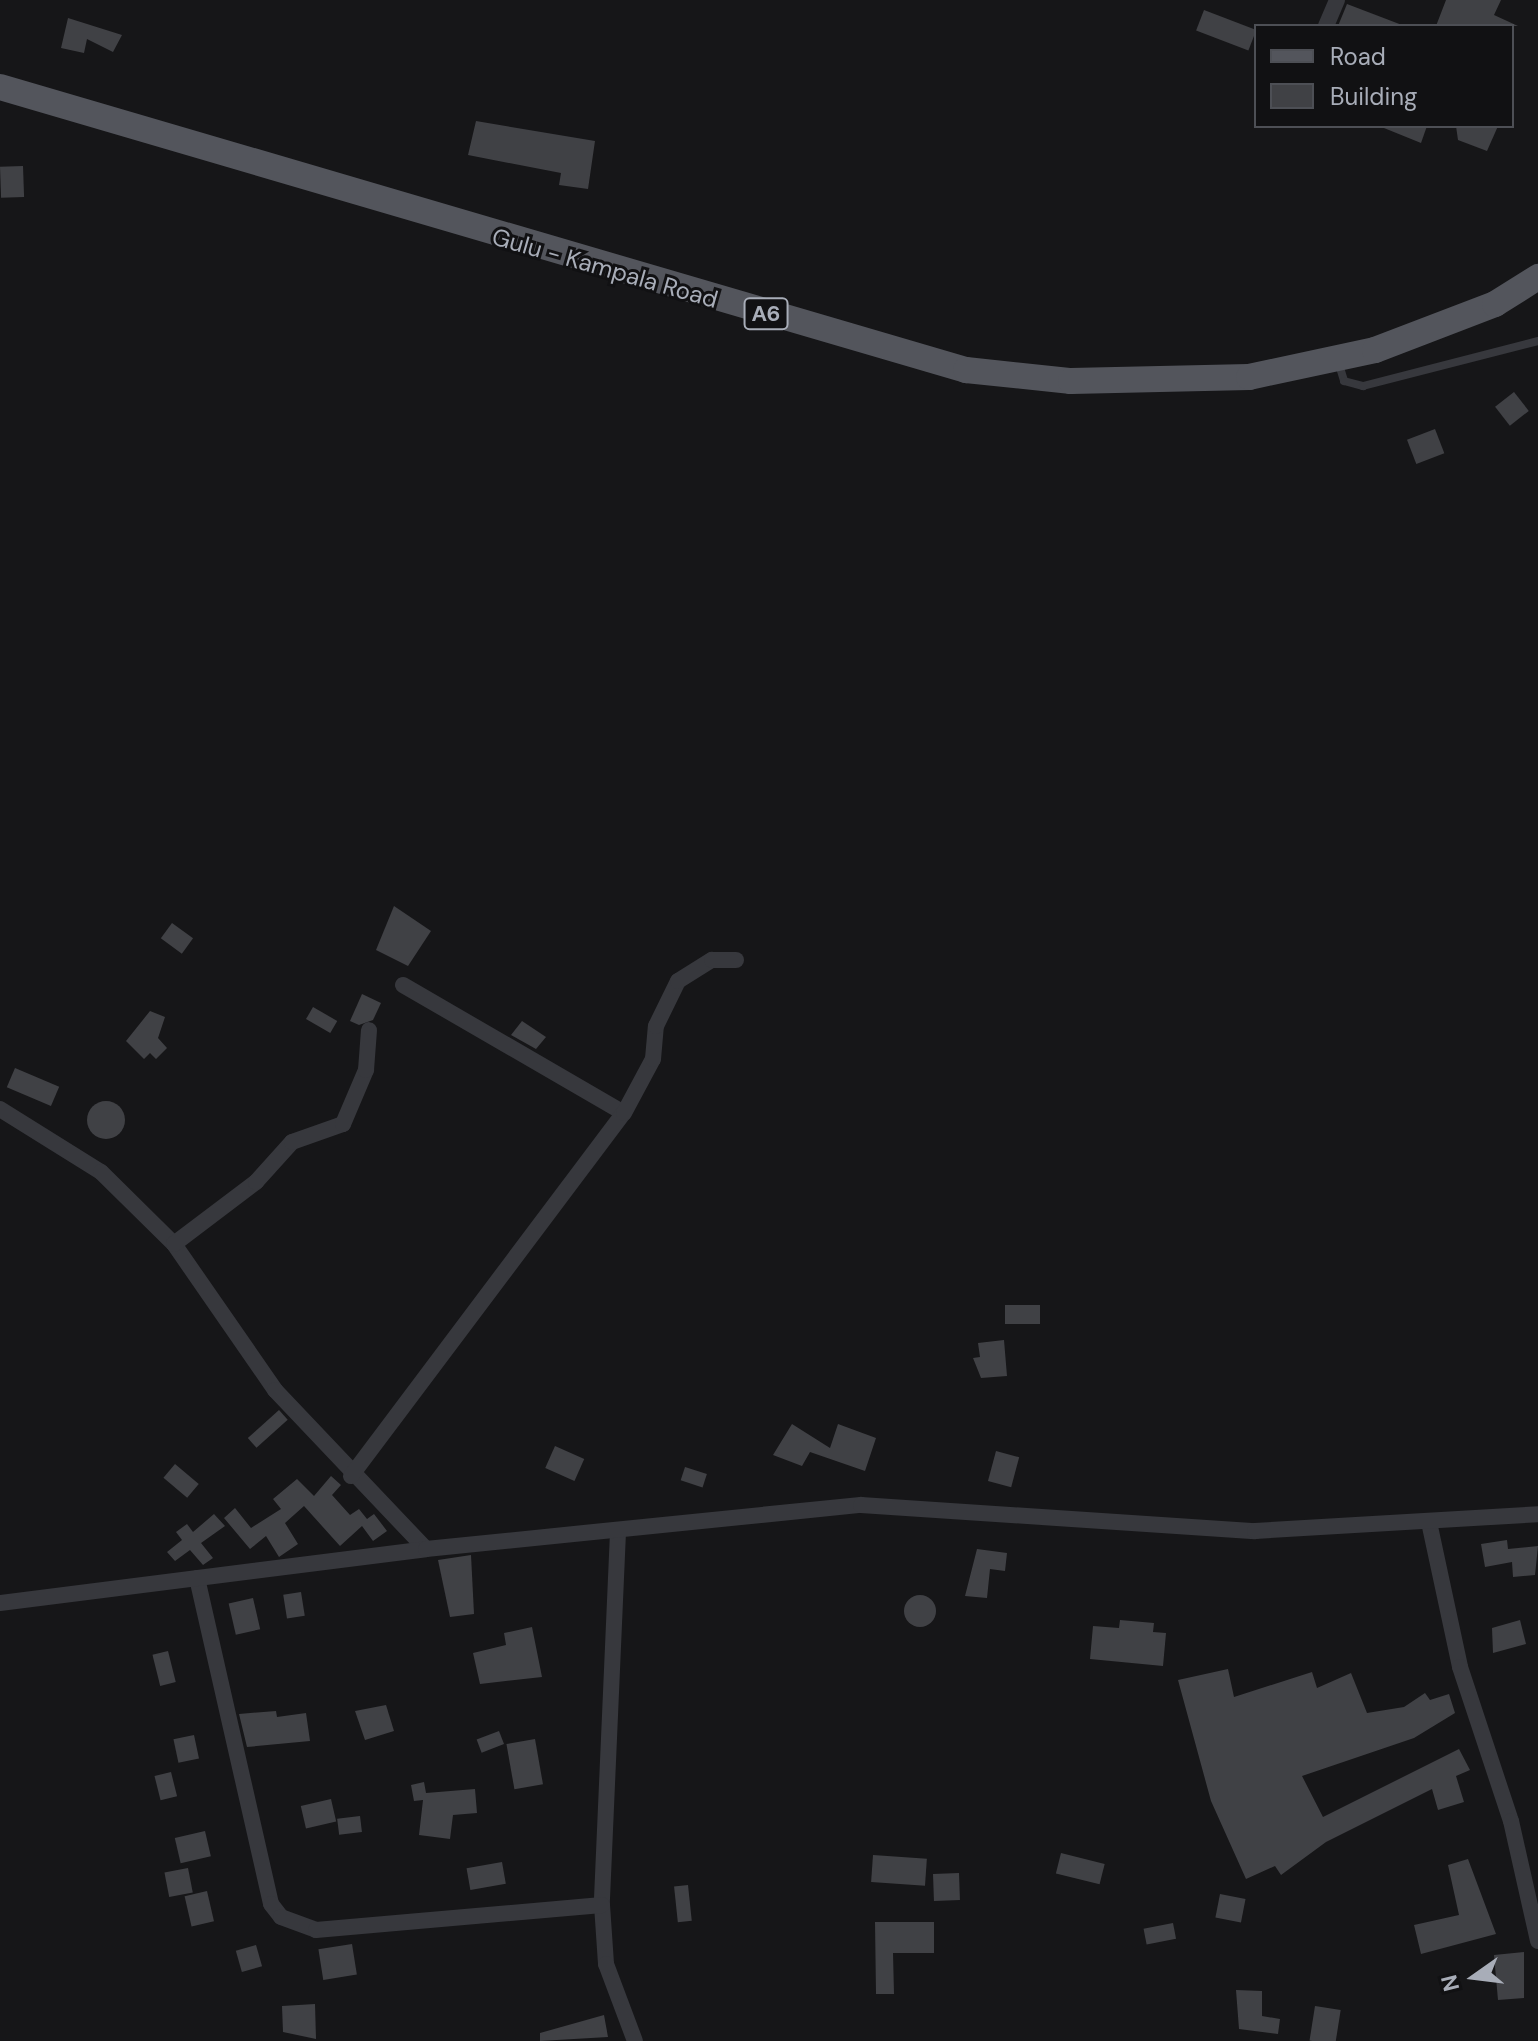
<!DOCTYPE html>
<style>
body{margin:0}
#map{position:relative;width:1538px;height:2041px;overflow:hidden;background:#161618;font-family:"DM Sans",sans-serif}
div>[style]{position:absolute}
.building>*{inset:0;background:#404145;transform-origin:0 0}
.round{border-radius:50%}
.lane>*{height:8px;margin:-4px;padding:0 4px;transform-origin:4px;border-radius:4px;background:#37383d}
.street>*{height:16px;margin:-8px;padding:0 8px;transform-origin:8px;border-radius:8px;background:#37383d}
.primary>*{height:26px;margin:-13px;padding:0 13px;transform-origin:13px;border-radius:13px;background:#53555c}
span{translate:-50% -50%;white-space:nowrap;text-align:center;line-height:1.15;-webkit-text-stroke:6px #111113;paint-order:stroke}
.shield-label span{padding:2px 6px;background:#111113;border:2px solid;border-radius:6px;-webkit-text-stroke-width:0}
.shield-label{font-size:22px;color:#a8adb8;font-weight:700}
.street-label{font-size:24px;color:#a8adb8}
.legend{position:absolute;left:1254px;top:24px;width:260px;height:104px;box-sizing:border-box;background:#111113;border:2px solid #4d4f55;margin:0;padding:10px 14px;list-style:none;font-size:24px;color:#a8adb8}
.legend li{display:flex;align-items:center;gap:16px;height:40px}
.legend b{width:40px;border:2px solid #4d4f55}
.north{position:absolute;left:1434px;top:1937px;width:80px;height:80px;-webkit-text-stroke:6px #111113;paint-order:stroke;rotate:256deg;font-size:22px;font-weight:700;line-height:32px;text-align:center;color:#a8adb8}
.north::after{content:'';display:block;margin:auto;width:28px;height:36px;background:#a8adb8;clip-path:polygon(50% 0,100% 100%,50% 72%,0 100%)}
</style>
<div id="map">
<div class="building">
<i style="clip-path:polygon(1446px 0,1501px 0,1494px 15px,1518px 26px,1436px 26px)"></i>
<i style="clip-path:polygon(1347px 4px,1402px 25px,1402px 26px,1338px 26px)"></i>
<i style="left:1204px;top:10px;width:56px;height:22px;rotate:21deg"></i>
<i style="clip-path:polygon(68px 18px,122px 35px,113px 52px,87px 39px,84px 53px,61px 48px)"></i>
<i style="clip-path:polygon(476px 121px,595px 141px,588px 189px,559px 185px,561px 173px,468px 155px)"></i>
<i style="clip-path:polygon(1379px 126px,1427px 126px,1421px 143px)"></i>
<i style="clip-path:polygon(1456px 126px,1498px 126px,1487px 151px,1458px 140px)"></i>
<i style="left:23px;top:166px;width:31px;height:23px;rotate:88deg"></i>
<i style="left:1514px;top:392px;width:24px;height:24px;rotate:52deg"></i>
<i style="left:1435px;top:429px;width:26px;height:30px;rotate:69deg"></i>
<i style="clip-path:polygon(394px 906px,431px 931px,408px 966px,376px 950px)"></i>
<i style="left:172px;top:923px;width:26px;height:19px;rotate:36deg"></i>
<i style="clip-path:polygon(362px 994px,381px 1003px,373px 1020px,359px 1025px,350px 1021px)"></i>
<i style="left:313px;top:1007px;width:28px;height:14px;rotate:30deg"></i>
<i style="clip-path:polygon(150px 1011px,165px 1017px,158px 1038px,167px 1048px,156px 1059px,150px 1053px,144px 1059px,126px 1041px)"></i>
<i style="clip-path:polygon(522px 1021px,546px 1037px,536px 1049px,511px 1035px)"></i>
<i style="left:15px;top:1068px;width:48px;height:21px;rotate:23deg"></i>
<i class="round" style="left:87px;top:1101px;width:38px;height:38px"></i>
<i style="left:1005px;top:1305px;width:35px;height:19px"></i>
<i style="clip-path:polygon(1004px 1340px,1007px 1376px,981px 1378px,973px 1358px,980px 1357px,978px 1343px)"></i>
<i style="left:279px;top:1410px;width:13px;height:42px;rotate:48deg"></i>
<i style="clip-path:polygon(792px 1424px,830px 1448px,838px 1424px,876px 1438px,865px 1471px,810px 1452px,802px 1466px,773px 1455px)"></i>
<i style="left:555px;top:1446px;width:32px;height:24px;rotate:24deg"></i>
<i style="left:996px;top:1451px;width:24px;height:31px;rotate:15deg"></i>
<i style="left:175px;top:1464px;width:31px;height:18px;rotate:40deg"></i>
<i style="left:685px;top:1467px;width:23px;height:14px;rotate:18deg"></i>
<i style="clip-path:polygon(331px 1476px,341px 1485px,332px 1495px,350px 1515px,359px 1509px,367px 1519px,374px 1514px,387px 1531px,373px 1541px,362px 1526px,340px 1546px,304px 1506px,285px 1523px,298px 1544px,279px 1557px,266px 1536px,250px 1549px,224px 1518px,235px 1508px,251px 1528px,281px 1509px,273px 1499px,297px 1479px,314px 1496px)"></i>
<i style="clip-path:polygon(214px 1514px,225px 1526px,201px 1543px,213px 1558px,203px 1565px,190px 1550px,175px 1561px,167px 1552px,182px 1540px,176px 1532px,187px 1524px,193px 1532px)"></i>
<i style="clip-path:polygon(1507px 1540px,1508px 1549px,1538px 1546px,1535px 1575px,1513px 1577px,1512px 1562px,1485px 1567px,1481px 1544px)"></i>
<i style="clip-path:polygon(977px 1549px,1007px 1553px,1005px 1571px,990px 1569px,987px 1598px,965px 1596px)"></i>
<i style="clip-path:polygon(471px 1555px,474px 1614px,450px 1617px,438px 1560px)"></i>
<i style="left:301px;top:1592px;width:24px;height:18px;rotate:81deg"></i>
<i class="round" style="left:904px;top:1595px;width:32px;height:32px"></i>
<i style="left:253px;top:1598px;width:32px;height:25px;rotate:77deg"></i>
<i style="clip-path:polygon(1120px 1620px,1154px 1623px,1153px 1632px,1166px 1633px,1163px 1666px,1090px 1659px,1093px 1626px,1119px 1628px)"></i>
<i style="clip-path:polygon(1520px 1620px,1526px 1644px,1493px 1653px,1492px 1628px)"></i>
<i style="clip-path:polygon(532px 1627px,542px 1677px,480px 1684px,473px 1653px,506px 1645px,504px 1633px)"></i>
<i style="left:168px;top:1651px;width:32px;height:16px;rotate:76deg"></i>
<i style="clip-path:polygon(1228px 1669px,1234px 1697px,1312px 1672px,1317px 1688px,1351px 1673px,1367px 1713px,1404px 1707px,1425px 1693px,1430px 1700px,1449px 1694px,1455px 1713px,1414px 1738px,1302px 1776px,1323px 1817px,1459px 1749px,1470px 1770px,1456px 1776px,1464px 1802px,1438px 1810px,1432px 1789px,1326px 1842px,1281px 1875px,1275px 1866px,1246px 1879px,1211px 1801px,1178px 1680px)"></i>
<i style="clip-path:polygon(386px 1705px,394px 1731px,365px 1740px,355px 1711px)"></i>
<i style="clip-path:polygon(276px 1711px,277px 1717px,306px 1713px,310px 1741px,247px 1747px,239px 1714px)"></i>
<i style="left:499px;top:1731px;width:14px;height:24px;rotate:69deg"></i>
<i style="left:194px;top:1735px;width:24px;height:21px;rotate:78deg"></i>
<i style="left:535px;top:1739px;width:46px;height:29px;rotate:80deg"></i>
<i style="left:171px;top:1772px;width:25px;height:17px;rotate:76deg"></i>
<i style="clip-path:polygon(424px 1782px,426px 1793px,475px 1789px,477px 1813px,453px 1815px,450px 1839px,419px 1835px,423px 1800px,414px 1801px,411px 1785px)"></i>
<i style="left:331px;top:1799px;width:23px;height:31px;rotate:77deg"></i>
<i style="left:360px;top:1816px;width:16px;height:23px;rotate:83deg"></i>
<i style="left:205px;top:1831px;width:26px;height:31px;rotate:77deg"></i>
<i style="left:1061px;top:1853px;width:45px;height:21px;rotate:14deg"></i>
<i style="left:873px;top:1855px;width:54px;height:27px;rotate:4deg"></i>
<i style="clip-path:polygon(1468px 1859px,1496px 1934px,1421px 1954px,1414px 1925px,1459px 1915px,1448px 1865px)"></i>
<i style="left:502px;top:1862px;width:22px;height:36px;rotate:80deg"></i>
<i style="left:188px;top:1868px;width:25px;height:24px;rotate:79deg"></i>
<i style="left:959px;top:1873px;width:27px;height:26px;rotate:88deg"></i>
<i style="left:688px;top:1885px;width:36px;height:14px;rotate:84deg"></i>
<i style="left:207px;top:1891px;width:31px;height:23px;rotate:77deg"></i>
<i style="left:1220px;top:1894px;width:26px;height:24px;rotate:11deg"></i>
<i style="clip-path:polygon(875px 1922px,934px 1922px,934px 1953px,893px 1953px,894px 1994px,876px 1994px)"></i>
<i style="left:1173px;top:1923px;width:16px;height:30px;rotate:79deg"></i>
<i style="left:352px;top:1944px;width:31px;height:34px;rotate:81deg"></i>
<i style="left:256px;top:1945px;width:22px;height:21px;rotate:74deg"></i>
<i style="clip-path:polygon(1524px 1952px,1524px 1998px,1498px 2000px,1494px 1955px)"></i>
<i style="clip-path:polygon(1236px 1990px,1262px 1991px,1262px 2016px,1280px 2019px,1278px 2034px,1239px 2029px)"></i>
<i style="clip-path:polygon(315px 2004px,316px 2039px,283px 2032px,282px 2006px)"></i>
<i style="left:1315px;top:2006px;width:26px;height:35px;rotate:9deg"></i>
<i style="clip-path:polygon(604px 2015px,608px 2037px,540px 2041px,540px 2033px)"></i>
</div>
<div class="lane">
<i style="left:1338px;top:361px;width:21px;rotate:73deg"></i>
<i style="left:1344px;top:381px;width:20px;rotate:15deg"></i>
<i style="left:1363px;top:386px;width:181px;rotate:-14.4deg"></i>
</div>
<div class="street">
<i style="left:1326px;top:26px;width:28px;rotate:-67deg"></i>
<i style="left:403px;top:985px;width:255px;rotate:30.1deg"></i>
<i style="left:0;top:1109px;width:119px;rotate:32deg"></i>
<i style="left:101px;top:1172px;width:103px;rotate:44.6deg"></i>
<i style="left:174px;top:1244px;width:178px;rotate:55.3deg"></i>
<i style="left:275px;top:1390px;width:219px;rotate:46.5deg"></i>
<i style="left:174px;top:1244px;width:103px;rotate:-37.1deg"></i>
<i style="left:256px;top:1182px;width:54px;rotate:-48deg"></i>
<i style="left:292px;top:1142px;width:54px;rotate:-19.4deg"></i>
<i style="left:343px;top:1124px;width:59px;rotate:-66.9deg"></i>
<i style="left:366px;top:1070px;width:40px;rotate:-85.7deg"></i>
<i style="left:351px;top:1476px;width:454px;rotate:-53.1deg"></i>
<i style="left:624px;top:1113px;width:61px;rotate:-61.8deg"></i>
<i style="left:653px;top:1059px;width:33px;rotate:-85deg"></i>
<i style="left:656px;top:1026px;width:50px;rotate:-63.9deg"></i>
<i style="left:678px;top:981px;width:40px;rotate:-32deg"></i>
<i style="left:712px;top:960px;width:24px"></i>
<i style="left:1429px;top:1522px;width:148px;rotate:77.9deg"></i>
<i style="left:1460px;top:1667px;width:162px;rotate:71.7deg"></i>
<i style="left:1511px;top:1821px;width:123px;rotate:77.3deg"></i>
<i style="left:618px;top:1532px;width:373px;rotate:92.5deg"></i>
<i style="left:602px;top:1905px;width:59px;rotate:86.1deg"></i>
<i style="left:606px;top:1964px;width:82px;rotate:69.4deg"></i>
<i style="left:197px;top:1578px;width:334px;rotate:77.2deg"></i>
<i style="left:271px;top:1904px;width:16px;rotate:52deg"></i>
<i style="left:281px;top:1917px;width:37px;rotate:20deg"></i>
<i style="left:316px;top:1930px;width:287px;rotate:-5deg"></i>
<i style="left:0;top:1603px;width:429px;rotate:-7.2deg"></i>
<i style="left:426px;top:1549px;width:437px;rotate:-5.8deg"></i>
<i style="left:861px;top:1505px;width:395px;rotate:3.8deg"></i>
<i style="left:1255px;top:1531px;width:284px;rotate:-3.4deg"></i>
</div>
<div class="primary">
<i style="left:0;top:87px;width:1007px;rotate:16.33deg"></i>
<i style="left:966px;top:370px;width:106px;rotate:6deg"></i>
<i style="left:1071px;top:381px;width:178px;rotate:-1.3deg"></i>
<i style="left:1249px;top:377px;width:129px;rotate:-12.1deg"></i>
<i style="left:1375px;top:350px;width:129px;rotate:-21deg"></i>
<i style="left:1495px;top:304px;width:51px;rotate:-32.1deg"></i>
</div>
<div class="shield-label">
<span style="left:766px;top:314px">A6</span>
</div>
<div class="street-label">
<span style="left:605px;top:268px;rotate:16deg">Gulu - Kampala Road</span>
</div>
<ul class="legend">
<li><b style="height:10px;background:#53555c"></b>Road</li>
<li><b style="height:22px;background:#404145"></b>Building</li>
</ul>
<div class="north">N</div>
</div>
